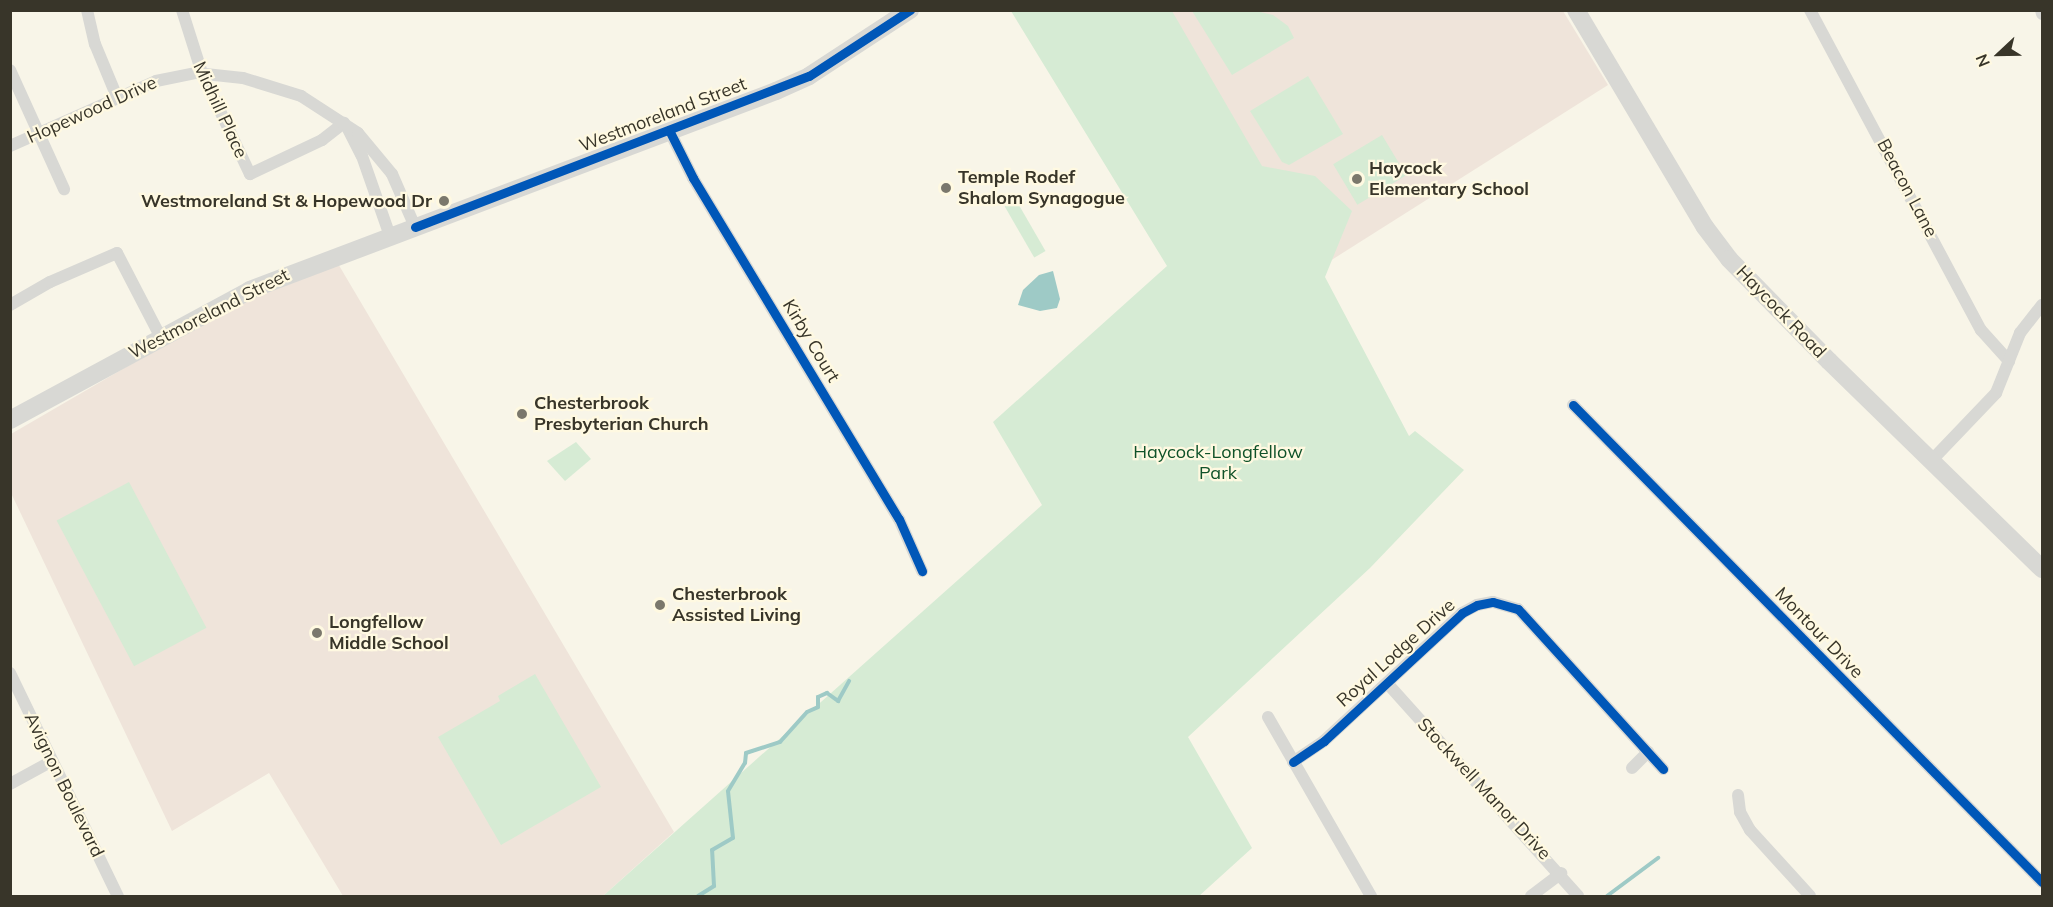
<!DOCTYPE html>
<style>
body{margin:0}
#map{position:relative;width:2053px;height:907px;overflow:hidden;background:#f8f5e8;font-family:Mulish,sans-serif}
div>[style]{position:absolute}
.education>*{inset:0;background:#efe4da}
.green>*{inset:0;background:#d6ebd4;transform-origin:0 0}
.water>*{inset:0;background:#9ecac6}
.stream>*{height:4px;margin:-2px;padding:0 2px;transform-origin:2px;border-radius:2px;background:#9ecac6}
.minor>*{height:12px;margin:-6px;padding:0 6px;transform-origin:6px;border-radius:6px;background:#d8d8d4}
.secondary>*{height:18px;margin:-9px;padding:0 9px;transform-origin:9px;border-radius:9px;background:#d8d8d4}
.cycleway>*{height:9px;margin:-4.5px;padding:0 4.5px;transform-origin:4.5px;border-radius:4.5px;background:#0057b8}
.dots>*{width:16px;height:16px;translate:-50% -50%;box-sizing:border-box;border:3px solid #fff9e1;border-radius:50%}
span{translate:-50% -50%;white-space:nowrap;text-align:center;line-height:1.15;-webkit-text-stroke:4.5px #fff9e1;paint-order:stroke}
.street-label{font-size:18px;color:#383529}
.poi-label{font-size:18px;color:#383529;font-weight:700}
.left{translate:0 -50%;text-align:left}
.right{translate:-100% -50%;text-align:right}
.park-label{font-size:18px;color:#0f5229}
.frame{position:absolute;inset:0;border:12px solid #383529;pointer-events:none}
.north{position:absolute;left:1969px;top:24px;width:60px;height:60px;-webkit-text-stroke:4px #fff9e1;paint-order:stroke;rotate:248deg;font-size:16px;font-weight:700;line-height:24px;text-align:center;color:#383529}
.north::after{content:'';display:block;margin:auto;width:21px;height:27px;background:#383529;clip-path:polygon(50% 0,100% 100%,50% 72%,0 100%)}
</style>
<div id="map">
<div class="education">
<i style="clip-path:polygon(1157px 11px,1563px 11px,1608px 85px,1311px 273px)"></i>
<i style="clip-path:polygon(337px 262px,674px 832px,603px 896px,343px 896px,269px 773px,172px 831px,11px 493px,11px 434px,250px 295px)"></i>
</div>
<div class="green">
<i style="clip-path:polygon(1011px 11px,1172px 11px,1262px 166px,1315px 176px,1352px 211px,1325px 277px,1409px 436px,1415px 431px,1464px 470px,1370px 568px,1188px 737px,1252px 848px,1199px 896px,603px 896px,1042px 505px,993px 422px,1167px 266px)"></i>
<i style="clip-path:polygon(1192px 11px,1256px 11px,1273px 15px,1288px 26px,1294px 38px,1232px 75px)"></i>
<i style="clip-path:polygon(1308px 76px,1343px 134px,1289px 165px,1282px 162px,1250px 111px)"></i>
<i style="left:1382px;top:135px;width:47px;height:57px;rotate:59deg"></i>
<i style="left:1016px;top:200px;width:59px;height:13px;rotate:60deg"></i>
<i style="clip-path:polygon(576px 442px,591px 459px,565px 481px,547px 461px)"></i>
<i style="left:129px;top:482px;width:165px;height:82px;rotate:62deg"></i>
<i style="clip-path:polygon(535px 674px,601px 787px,501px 845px,438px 737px,500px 701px,498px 696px)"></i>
</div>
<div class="water">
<i style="clip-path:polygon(1053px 271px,1060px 299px,1057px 308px,1040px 311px,1018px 305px,1023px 290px,1039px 275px)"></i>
</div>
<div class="stream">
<i style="left:698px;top:896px;width:19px;rotate:-32deg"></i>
<i style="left:714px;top:886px;width:36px;rotate:-93deg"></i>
<i style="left:712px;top:850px;width:24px;rotate:-30deg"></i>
<i style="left:733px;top:838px;width:47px;rotate:-96.1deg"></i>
<i style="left:728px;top:791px;width:33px;rotate:-59deg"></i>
<i style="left:745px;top:763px;width:10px;rotate:-84deg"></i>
<i style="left:746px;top:753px;width:36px;rotate:-18deg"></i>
<i style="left:780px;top:742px;width:40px;rotate:-48deg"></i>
<i style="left:807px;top:712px;width:12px;rotate:-24deg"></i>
<i style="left:818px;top:707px;width:10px;rotate:-90deg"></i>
<i style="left:818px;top:697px;width:10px;rotate:-24deg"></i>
<i style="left:827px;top:693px;width:14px;rotate:36deg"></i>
<i style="left:838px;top:701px;width:23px;rotate:-61deg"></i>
<i style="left:1607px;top:896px;width:64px;rotate:-36.7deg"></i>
</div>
<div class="minor">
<i style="left:87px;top:10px;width:35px;rotate:77deg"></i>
<i style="left:95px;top:44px;width:57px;rotate:67.5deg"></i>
<i style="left:182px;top:10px;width:66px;rotate:72.4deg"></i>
<i style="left:202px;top:73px;width:112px;rotate:64.6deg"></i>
<i style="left:250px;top:174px;width:80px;rotate:-25.3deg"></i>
<i style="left:322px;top:140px;width:28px;rotate:-38deg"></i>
<i style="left:1810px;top:10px;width:363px;rotate:61.9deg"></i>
<i style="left:1981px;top:330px;width:42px;rotate:47.9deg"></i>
<i style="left:2041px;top:10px;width:4px;rotate:76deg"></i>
<i style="left:10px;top:70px;width:131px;rotate:65.6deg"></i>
<i style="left:348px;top:129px;width:30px;rotate:63deg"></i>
<i style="left:362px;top:156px;width:85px;rotate:70.7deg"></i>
<i style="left:669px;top:130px;width:54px;rotate:63.4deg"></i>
<i style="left:693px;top:178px;width:398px;rotate:58.9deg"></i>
<i style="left:899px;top:519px;width:57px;rotate:66.1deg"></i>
<i style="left:10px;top:146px;width:160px;rotate:-24deg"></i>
<i style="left:156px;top:81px;width:41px;rotate:-11.3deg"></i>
<i style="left:196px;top:73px;width:47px;rotate:6.1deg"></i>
<i style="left:243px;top:78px;width:61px;rotate:17.2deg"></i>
<i style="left:301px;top:96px;width:68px;rotate:33deg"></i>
<i style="left:358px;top:133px;width:53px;rotate:50.3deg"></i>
<i style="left:392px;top:174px;width:58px;rotate:66.5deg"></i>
<i style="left:10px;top:305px;width:46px;rotate:-29.9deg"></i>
<i style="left:50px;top:282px;width:73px;rotate:-23.4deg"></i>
<i style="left:117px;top:253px;width:93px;rotate:62.6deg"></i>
<i style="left:1573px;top:405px;width:669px;rotate:45.48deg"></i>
<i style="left:1932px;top:460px;width:93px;rotate:-46.3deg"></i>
<i style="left:1996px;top:393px;width:65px;rotate:-68.2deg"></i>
<i style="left:2020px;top:333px;width:36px;rotate:-52deg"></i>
<i style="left:10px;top:673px;width:248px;rotate:64.2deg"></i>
<i style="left:1387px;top:683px;width:286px;rotate:48.1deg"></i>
<i style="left:1268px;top:717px;width:207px;rotate:60.1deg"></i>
<i style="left:1293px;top:762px;width:37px;rotate:-34deg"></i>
<i style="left:1324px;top:741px;width:188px;rotate:-42.8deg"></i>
<i style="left:1462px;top:613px;width:17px;rotate:-28deg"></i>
<i style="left:1477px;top:605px;width:16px;rotate:-11deg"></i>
<i style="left:1493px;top:602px;width:26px;rotate:16deg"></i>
<i style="left:1518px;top:609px;width:216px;rotate:47.8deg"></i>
<i style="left:1632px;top:768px;width:23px;rotate:-45deg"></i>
<i style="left:10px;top:784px;width:48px;rotate:-28.7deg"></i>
<i style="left:1738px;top:795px;width:17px;rotate:83deg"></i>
<i style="left:1740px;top:812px;width:21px;rotate:61deg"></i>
<i style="left:1750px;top:830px;width:89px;rotate:47.7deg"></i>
<i style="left:1531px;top:896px;width:38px;rotate:-37deg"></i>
</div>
<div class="secondary">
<i style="left:1576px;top:10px;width:252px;rotate:59.3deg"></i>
<i style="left:1705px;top:227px;width:40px;rotate:53deg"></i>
<i style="left:1729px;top:259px;width:143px;rotate:45.6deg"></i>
<i style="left:1829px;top:361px;width:298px;rotate:44.3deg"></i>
<i style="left:10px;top:420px;width:273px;rotate:-28.4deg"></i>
<i style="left:250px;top:290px;width:562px;rotate:-20.72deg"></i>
<i style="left:776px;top:91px;width:36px;rotate:-24deg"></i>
<i style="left:809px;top:76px;width:121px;rotate:-33.2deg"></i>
</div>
<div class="cycleway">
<i style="left:669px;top:130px;width:54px;rotate:63.4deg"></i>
<i style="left:693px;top:178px;width:398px;rotate:58.9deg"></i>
<i style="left:899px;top:519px;width:57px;rotate:66.1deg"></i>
<i style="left:415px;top:227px;width:422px;rotate:-21deg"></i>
<i style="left:809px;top:76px;width:121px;rotate:-33.2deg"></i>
<i style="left:1573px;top:405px;width:669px;rotate:45.48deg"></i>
<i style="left:1293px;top:762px;width:37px;rotate:-34deg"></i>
<i style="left:1324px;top:741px;width:188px;rotate:-42.8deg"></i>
<i style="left:1462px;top:613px;width:17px;rotate:-28deg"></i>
<i style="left:1477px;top:605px;width:16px;rotate:-11deg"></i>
<i style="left:1493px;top:602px;width:26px;rotate:16deg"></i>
<i style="left:1518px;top:609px;width:216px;rotate:47.8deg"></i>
</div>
<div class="dots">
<i style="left:1357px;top:179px;background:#7b786c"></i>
<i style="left:946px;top:188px;background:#7b786c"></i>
<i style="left:444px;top:201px;background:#7b786c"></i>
<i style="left:522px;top:414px;background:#7b786c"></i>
<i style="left:660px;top:605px;background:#7b786c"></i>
<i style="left:317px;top:633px;background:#7b786c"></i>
</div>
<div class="street-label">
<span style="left:92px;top:110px;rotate:-24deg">Hopewood Drive</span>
<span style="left:220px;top:110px;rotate:65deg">Midhill Place</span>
<span style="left:663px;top:115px;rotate:-21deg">Westmoreland Street</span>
<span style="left:1907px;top:188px;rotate:62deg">Beacon Lane</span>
<span style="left:1781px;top:312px;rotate:46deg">Haycock Road</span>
<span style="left:209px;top:314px;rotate:-27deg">Westmoreland Street</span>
<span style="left:811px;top:341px;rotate:59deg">Kirby Court</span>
<span style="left:1819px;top:633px;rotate:46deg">Montour Drive</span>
<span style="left:1396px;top:653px;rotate:-42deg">Royal Lodge Drive</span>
<span style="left:64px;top:785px;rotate:64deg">Avignon Boulevard</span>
<span style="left:1484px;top:789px;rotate:47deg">Stockwell Manor Drive</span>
</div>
<div class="poi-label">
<span class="left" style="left:1369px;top:179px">Haycock<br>Elementary School</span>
<span class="left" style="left:958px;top:188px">Temple Rodef<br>Shalom Synagogue</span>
<span class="right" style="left:432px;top:201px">Westmoreland St &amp; Hopewood Dr</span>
<span class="left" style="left:534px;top:414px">Chesterbrook<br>Presbyterian Church</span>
<span class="left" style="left:672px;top:605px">Chesterbrook<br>Assisted Living</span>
<span class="left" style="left:329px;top:633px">Longfellow<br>Middle School</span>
</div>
<div class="park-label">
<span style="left:1218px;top:463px">Haycock-Longfellow<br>Park</span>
</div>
<div class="frame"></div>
<div class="north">N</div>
</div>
